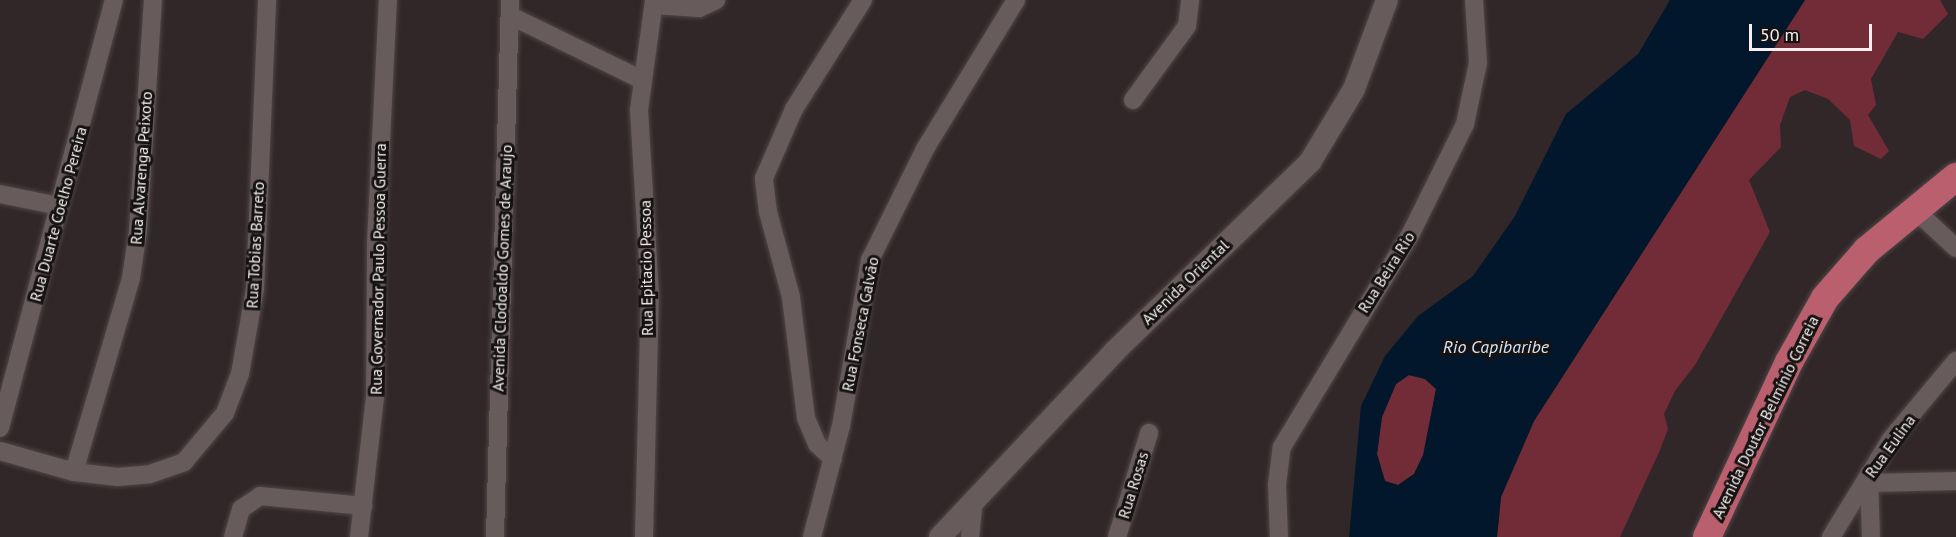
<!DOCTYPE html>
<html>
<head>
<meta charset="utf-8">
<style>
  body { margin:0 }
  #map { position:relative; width:1956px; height:537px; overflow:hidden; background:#322728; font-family:"PT Sans",sans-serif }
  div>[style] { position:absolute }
  .green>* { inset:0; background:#722c37 }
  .water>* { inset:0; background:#03172c }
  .roads { filter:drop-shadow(0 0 2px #4f4647) drop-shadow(0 0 2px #4f4647) }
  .minor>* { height:18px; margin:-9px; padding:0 9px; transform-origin:9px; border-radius:9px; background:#675b5c }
  .tertiary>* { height:22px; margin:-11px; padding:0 11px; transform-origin:11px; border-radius:11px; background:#675b5c }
  .primary>* { height:28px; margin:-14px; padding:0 14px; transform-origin:14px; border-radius:14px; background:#b95f6d }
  span { translate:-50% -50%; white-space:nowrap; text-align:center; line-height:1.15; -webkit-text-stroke:6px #161212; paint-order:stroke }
  .street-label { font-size:16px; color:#f7eff0 }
  .water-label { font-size:18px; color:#d3e4f7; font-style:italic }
  .scale { position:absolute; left:1749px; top:24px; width:123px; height:27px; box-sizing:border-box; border:3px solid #f7eff0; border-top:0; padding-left:8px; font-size:18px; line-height:21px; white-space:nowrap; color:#f7eff0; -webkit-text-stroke:4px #161212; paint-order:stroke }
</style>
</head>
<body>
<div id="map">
  <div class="green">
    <div style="clip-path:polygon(1805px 0,1940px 0,1948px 14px,1923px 39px,1898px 32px,1871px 79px,1876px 105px,1868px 115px,1889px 151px,1881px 159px,1854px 146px,1850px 120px,1828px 99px,1805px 90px,1790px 97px,1780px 125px,1781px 147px,1749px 180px,1770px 232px,1695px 365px,1675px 391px,1664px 414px,1668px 429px,1660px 450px,1620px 537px,1497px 537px,1501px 497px,1534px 421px)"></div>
    <div style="clip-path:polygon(1409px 375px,1425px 379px,1436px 389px,1424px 455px,1414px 474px,1398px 485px,1385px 481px,1377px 454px,1382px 417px,1396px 384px)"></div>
  </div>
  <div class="water">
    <div style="clip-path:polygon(evenodd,1670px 0,1805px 0,1534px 421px,1501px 497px,1497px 537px,1349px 537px,1361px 406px,1385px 356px,1418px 316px,1473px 276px,1515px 216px,1566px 114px,1638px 54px,1670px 0,1409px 375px,1425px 379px,1436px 389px,1423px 455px,1414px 474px,1398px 485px,1385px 481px,1377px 454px,1382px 417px,1396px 384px,1409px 375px)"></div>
  </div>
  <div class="roads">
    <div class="minor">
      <div style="left:654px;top:5px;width:45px;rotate:3.8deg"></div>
      <div style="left:699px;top:8px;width:19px;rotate:-25deg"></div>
      <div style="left:511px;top:16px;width:144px;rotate:26deg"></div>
      <div style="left:1133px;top:100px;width:92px;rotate:-53.9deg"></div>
      <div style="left:1187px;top:26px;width:26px;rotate:-83deg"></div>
      <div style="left:0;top:194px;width:60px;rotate:11.5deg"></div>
      <div style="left:1915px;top:210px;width:56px;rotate:42.8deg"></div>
      <div style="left:0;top:428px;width:443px;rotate:-75.1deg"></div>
      <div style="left:0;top:451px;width:77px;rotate:15.8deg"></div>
      <div style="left:74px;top:472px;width:44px;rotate:6.5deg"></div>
      <div style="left:118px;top:477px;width:32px;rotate:-5deg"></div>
      <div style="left:150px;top:474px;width:36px;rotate:-19deg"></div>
      <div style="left:184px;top:462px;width:64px;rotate:-50.1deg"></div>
      <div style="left:225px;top:413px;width:42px;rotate:-69deg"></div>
      <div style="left:240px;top:374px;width:86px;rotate:-80deg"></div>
      <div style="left:255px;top:289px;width:289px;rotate:-87.6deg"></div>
      <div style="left:833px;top:459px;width:22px;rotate:-137deg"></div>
      <div style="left:817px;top:444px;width:28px;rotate:-113deg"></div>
      <div style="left:806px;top:418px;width:122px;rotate:-97.1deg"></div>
      <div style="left:791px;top:297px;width:88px;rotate:-105.1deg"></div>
      <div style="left:768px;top:212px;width:34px;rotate:-97deg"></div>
      <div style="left:764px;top:178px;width:75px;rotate:-66.5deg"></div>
      <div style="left:794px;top:109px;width:129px;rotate:-57.7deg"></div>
      <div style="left:74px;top:472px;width:202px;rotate:-73.6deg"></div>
      <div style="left:131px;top:278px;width:48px;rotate:-81.5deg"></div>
      <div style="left:138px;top:231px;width:231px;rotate:-86.3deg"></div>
      <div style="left:1869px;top:474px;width:63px;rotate:88.2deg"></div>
      <div style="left:1871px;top:483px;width:85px;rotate:-1.3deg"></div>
      <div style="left:233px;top:537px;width:29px;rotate:-74deg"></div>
      <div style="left:241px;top:509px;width:23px;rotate:-34deg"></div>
      <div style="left:260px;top:496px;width:104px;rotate:5.5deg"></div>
      <div style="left:359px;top:537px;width:141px;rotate:-83.5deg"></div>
      <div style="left:375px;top:397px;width:154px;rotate:-89.6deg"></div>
      <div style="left:376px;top:243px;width:243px;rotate:-87.2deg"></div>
      <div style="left:495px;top:537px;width:537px;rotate:-88.4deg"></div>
      <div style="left:644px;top:537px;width:242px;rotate:-88.6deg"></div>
      <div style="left:650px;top:295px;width:185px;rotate:-93.4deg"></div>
      <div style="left:639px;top:110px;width:111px;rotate:-82.2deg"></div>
      <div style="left:812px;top:537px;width:115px;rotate:-75.4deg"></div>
      <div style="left:841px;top:426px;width:169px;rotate:-80.1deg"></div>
      <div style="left:870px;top:260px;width:124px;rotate:-63.6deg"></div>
      <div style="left:925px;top:149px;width:175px;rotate:-58.6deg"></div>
      <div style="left:970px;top:537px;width:37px;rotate:-84deg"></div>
      <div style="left:1117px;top:537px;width:109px;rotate:-72.9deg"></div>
      <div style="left:1279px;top:537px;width:52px;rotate:-92.2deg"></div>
      <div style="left:1277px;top:485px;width:38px;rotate:-83deg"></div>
      <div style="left:1282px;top:447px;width:250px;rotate:-58.9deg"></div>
      <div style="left:1411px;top:233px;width:122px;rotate:-63.6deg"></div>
      <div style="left:1465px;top:124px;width:62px;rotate:-78deg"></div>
      <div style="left:1478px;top:63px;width:63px;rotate:-93.6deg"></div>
      <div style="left:1831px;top:537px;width:115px;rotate:-58.5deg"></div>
      <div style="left:1891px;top:439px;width:102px;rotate:-50.2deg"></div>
    </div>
    <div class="tertiary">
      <div style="left:940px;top:537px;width:255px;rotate:-46.7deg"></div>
      <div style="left:1115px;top:351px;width:272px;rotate:-44.1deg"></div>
      <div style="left:1310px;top:162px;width:85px;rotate:-58.9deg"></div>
      <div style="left:1354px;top:89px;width:95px;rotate:-69.7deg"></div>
    </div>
    <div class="primary">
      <div style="left:1707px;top:537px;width:193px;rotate:-64.9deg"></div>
      <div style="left:1789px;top:362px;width:73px;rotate:-60.6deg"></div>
      <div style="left:1825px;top:298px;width:64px;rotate:-48.8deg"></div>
      <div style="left:1867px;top:250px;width:115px;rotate:-39.4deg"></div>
    </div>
  </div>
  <div class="street-label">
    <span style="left:141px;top:168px;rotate:-86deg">Rua Alvarenga Peixoto</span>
    <span style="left:58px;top:214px;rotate:-75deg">Rua Duarte Coelho Pereira</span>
    <span style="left:255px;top:245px;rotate:-87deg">Rua Tobias Barreto</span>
    <span style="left:502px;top:268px;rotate:-88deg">Avenida Clodoaldo Gomes de Araujo</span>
    <span style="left:646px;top:268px;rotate:-91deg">Rua Epitacio Pessoa</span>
    <span style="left:378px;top:269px;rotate:-89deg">Rua Governador Paulo Pessoa Guerra</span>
    <span style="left:1386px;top:272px;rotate:-58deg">Rua Beira Rio</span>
    <span style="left:1185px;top:282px;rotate:-44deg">Avenida Oriental</span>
    <span style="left:860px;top:324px;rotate:-79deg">Rua Fonseca Galvão</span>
    <span style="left:1765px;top:417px;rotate:-64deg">Avenida Doutor Belmínio Correia</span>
    <span style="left:1890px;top:446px;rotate:-54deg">Rua Eulina</span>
    <span style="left:1133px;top:485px;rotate:-73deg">Rua Rosas</span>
  </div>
  <div class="water-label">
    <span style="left:1496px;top:347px">Rio Capibaribe</span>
  </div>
  <div class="scale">50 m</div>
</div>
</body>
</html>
